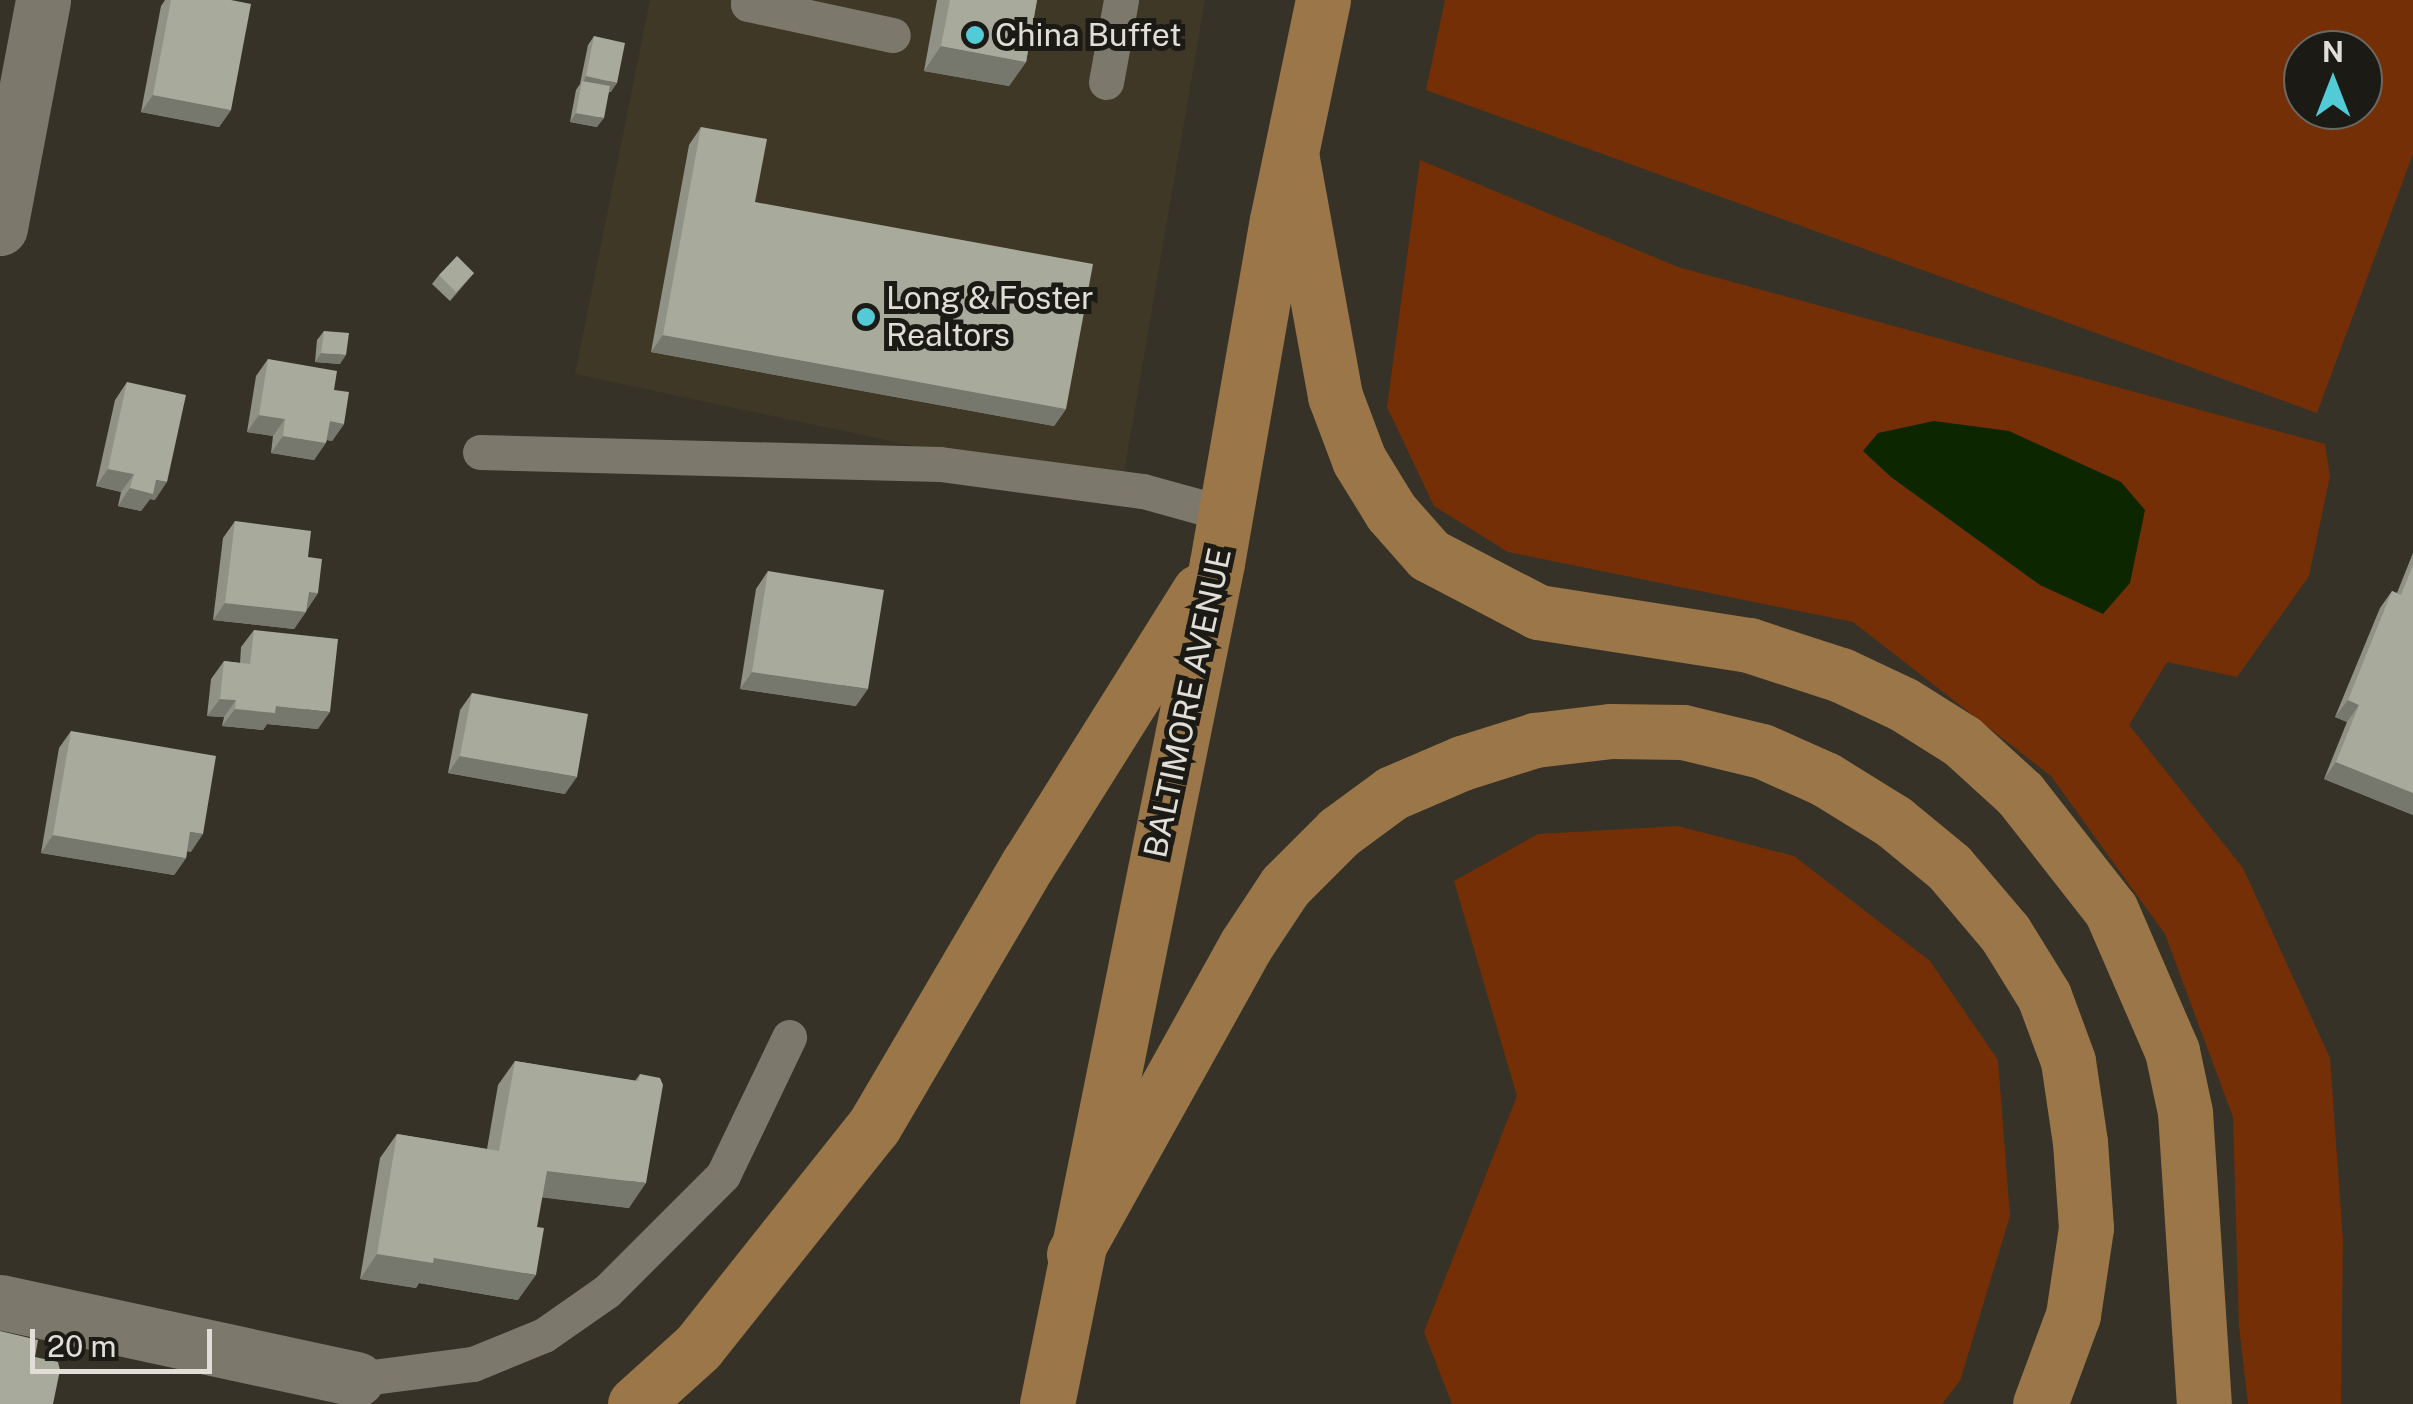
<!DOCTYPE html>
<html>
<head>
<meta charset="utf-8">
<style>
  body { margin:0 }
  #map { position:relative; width:2413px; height:1404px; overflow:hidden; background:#363227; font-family:"Public Sans",sans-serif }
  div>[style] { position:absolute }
  .built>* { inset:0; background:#3f3827 }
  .green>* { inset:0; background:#752f06 }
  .water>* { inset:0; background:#0c2600 }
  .service>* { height:35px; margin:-17.5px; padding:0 17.5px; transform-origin:17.5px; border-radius:17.5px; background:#7d786c }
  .minor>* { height:55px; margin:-27.5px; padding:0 27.5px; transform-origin:27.5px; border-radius:27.5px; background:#7d786c }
  .primary>* { height:55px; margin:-27.5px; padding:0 27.5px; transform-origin:27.5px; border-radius:27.5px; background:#9b7648 }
  .wall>* { inset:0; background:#909286 }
  .shaded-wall>* { inset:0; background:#76776d }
  .building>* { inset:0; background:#a8aa9c }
  .dots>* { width:28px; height:28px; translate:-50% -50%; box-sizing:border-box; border:5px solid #1b1a15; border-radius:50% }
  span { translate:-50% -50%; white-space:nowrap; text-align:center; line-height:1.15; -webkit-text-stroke:10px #1b1a15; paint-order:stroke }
  .poi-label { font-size:32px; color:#e1ded7 }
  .left { translate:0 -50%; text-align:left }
  .street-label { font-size:32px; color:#e1ded7 }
  .north { position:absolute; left:2283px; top:30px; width:100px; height:100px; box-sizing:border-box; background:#1b1a15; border:2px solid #6a6863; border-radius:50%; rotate:0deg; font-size:28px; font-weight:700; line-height:40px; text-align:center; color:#e1ded7 }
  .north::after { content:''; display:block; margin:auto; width:35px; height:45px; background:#52cbd7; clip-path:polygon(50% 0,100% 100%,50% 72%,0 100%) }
  .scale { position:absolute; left:30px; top:1329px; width:182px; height:45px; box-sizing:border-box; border:5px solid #e1ded7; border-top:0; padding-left:12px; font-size:30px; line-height:35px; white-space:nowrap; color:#e1ded7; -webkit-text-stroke:8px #1b1a15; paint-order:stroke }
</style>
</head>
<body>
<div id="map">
  <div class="built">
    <div style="clip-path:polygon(650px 0,1205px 0,1121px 490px,575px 374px)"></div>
  </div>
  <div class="green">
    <div style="clip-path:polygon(evenodd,1445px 0,2413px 0,2413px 154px,2317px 413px,1426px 90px,1445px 0,2363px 50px,2363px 110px,2303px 110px,2303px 50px,2363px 50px)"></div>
    <div style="clip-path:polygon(1420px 160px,1678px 267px,2325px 444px,2330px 476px,2309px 576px,2237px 677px,2167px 662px,2129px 725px,2243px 868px,2330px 1058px,2343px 1241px,2341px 1404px,2248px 1404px,2239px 1326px,2233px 1117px,2165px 934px,2051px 776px,1853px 622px,1508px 552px,1434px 506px,1387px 407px)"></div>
    <div style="clip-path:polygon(1678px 826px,1794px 856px,1930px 961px,1998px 1060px,2010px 1216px,1960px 1381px,1942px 1404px,1452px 1404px,1424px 1332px,1517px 1096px,1454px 881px,1538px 834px)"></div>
  </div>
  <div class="water">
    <div style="clip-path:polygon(1934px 421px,2009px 431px,2121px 482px,2145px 510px,2130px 583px,2103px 614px,2040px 585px,1891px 477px,1863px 451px,1878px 433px)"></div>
  </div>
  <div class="service">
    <div style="left:749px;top:0;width:4px;rotate:104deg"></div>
    <div style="left:748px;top:4px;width:148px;rotate:12.1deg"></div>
    <div style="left:1106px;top:82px;width:83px;rotate:-79.6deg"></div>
    <div style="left:480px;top:452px;width:460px;rotate:1.5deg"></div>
    <div style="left:940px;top:464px;width:205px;rotate:7.6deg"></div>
    <div style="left:1143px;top:491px;width:86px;rotate:15.5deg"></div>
    <div style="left:357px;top:1379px;width:117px;rotate:-7.4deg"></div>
    <div style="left:473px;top:1364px;width:77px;rotate:-22.2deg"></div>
    <div style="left:544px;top:1335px;width:77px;rotate:-34.9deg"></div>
    <div style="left:607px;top:1291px;width:164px;rotate:-45deg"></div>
    <div style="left:723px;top:1175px;width:153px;rotate:-64.4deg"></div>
  </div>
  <div class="minor">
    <div style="left:0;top:228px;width:232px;rotate:-79.3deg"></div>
    <div style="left:0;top:1302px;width:365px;rotate:12.2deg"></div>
  </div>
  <div class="primary">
    <div style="left:1292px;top:159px;width:241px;rotate:79.7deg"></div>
    <div style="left:1335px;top:396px;width:68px;rotate:69.4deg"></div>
    <div style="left:1359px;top:460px;width:61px;rotate:58.4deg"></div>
    <div style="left:1391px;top:512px;width:57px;rotate:48.5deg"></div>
    <div style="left:1429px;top:555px;width:123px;rotate:27.6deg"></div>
    <div style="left:1538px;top:612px;width:214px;rotate:8.9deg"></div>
    <div style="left:1749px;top:645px;width:97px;rotate:18.1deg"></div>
    <div style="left:1841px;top:675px;width:68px;rotate:25.1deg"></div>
    <div style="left:1903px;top:704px;width:70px;rotate:32.1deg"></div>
    <div style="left:1962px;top:741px;width:79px;rotate:42.4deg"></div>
    <div style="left:2020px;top:794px;width:147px;rotate:51.9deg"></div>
    <div style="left:2111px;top:910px;width:154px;rotate:66.6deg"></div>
    <div style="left:2172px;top:1051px;width:62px;rotate:78deg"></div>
    <div style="left:2185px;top:1112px;width:293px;rotate:86.3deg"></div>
    <div style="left:1074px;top:1254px;width:354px;rotate:-60.9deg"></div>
    <div style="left:1246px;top:945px;width:71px;rotate:-56.5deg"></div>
    <div style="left:1285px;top:886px;width:76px;rotate:-45deg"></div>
    <div style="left:1339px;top:832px;width:66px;rotate:-36.3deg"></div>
    <div style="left:1392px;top:793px;width:76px;rotate:-23.2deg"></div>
    <div style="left:1462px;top:763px;width:77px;rotate:-17.5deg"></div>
    <div style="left:1535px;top:740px;width:77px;rotate:-6.8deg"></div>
    <div style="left:1611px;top:731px;width:72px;rotate:0.8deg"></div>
    <div style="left:1683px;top:732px;width:81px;rotate:13.5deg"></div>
    <div style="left:1762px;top:751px;width:69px;rotate:24deg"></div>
    <div style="left:1825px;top:779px;width:80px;rotate:31.7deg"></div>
    <div style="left:1893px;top:821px;width:72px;rotate:39.4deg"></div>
    <div style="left:1949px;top:867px;width:87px;rotate:49.7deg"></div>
    <div style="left:2005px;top:933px;width:74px;rotate:58.2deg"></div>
    <div style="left:2044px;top:996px;width:69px;rotate:69.7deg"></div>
    <div style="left:2068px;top:1061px;width:82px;rotate:81.6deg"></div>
    <div style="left:2080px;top:1142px;width:86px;rotate:86deg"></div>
    <div style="left:2086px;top:1228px;width:88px;rotate:98.5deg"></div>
    <div style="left:2073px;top:1315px;width:95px;rotate:110.3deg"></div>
    <div style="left:635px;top:1404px;width:85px;rotate:-42.1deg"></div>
    <div style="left:698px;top:1347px;width:283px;rotate:-51.5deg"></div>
    <div style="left:874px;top:1126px;width:304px;rotate:-59.6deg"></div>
    <div style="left:1028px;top:864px;width:322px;rotate:-57.9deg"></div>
    <div style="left:1047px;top:1404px;width:858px;rotate:-78.57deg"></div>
    <div style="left:1217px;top:563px;width:348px;rotate:-80.1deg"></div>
    <div style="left:1277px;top:220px;width:225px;rotate:-78.2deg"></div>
  </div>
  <div class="wall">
    <div style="clip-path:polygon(165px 0,231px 0,231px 110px,219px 127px,141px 112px,161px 6px)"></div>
    <div style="clip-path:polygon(937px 0,1037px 0,1026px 62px,1009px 86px,924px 71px)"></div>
    <div style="clip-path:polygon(594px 36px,611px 92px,609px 92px,597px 127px,570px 122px,576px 90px,580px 84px,588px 45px)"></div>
    <div style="clip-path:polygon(701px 127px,755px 202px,1066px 409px,1054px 426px,651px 352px,689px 145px)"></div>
    <div style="clip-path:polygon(474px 273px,450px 301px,432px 284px,439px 275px)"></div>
    <div style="clip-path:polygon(324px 331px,340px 364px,315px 362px,317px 340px)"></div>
    <div style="clip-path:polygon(268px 359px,344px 424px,332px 441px,327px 440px,314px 460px,271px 453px,273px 436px,247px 432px,256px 376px)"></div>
    <div style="clip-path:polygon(127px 382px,155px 500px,150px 499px,141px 511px,118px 506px,121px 492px,96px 486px,115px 400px)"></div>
    <div style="clip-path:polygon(235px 521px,308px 557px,318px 593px,294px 629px,213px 620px,223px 538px)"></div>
    <div style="clip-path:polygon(2413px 553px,2413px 815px,2324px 779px,2347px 722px,2335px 717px,2380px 608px,2392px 591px,2397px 593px)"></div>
    <div style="clip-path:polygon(768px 571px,856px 706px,740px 689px,756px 589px)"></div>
    <div style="clip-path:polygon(254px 630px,318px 729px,267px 724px,263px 730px,222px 726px,224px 717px,207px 716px,211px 679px,224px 661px,240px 663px,241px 647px)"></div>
    <div style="clip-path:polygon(472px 693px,565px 794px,448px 773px,460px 710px)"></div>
    <div style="clip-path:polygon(71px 731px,191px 852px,187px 851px,186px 858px,174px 875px,41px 853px,59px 748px)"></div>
    <div style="clip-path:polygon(515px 1061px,635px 1081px,640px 1074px,629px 1208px,542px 1197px,518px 1300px,419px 1283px,416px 1288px,360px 1279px,380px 1158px,397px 1134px,487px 1149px,498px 1085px)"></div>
  </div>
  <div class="shaded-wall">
    <div style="clip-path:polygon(941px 46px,1026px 62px,1009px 86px,924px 71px)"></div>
    <div style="clip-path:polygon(586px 76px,617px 83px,611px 92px,582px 85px)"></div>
    <div style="clip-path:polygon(153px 95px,231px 110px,219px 127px,141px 112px)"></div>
    <div style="clip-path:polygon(576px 113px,604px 118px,597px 127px,570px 122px)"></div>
    <div style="clip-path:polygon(663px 335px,1066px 409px,1054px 426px,651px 352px)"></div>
    <div style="clip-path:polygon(321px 353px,346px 355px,340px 364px,315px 362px)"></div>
    <div style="clip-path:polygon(259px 415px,285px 419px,273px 436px,247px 432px)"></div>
    <div style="clip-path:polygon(330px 421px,344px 424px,332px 441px,318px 438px)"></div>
    <div style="clip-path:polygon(283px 436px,326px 443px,314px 460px,271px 453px)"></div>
    <div style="clip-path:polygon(108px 469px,134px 474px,121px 492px,96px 486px)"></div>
    <div style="clip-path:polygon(156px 480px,167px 482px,155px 500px,150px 499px,141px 511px,118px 506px,130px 488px)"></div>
    <div style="clip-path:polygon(309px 592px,318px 593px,306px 610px)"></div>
    <div style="clip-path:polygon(225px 603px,306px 612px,294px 629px,213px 620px)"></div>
    <div style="clip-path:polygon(752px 672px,868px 689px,856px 706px,740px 689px)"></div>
    <div style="clip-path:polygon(220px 699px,236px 700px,224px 717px,207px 716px)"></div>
    <div style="clip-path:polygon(2348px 700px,2359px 705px,2347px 722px,2335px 717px)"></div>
    <div style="clip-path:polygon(276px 706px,330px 712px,318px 729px,267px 724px,263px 730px,222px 726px,235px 709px)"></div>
    <div style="clip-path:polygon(460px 756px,577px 777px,565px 794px,448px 773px)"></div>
    <div style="clip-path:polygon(2336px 762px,2413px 793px,2413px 815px,2324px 779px)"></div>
    <div style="clip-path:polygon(190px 832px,203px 834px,191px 852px,178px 850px)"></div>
    <div style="clip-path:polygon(53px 835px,186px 858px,174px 875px,41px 853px)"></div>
    <div style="clip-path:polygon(547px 1171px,646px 1183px,629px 1208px,530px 1196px)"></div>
    <div style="clip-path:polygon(377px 1254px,434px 1258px,536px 1275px,518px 1300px,419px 1283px,416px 1288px,360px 1279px)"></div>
  </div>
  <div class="building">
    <div style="clip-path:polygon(171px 0,231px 0,251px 4px,231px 110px,153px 95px)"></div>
    <div style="clip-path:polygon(950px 0,1037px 0,1026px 62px,941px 46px)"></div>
    <div style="clip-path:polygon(594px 36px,625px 43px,617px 83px,586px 76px)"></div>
    <div style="clip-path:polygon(582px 81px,610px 86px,604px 118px,576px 113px)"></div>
    <div style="clip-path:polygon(701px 127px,767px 139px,755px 202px,1093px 264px,1066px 409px,663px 335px)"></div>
    <div style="clip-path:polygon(457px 256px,474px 273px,456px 292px,439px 275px)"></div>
    <div style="clip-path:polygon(324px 331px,349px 333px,346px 355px,321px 353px)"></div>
    <div style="clip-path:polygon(268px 359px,337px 371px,334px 390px,349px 392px,344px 424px,330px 421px,326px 443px,283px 436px,285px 419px,259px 415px)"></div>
    <div style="clip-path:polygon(127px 382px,186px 395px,167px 482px,156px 480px,153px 494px,130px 488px,134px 474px,108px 469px)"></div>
    <div style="clip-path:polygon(235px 521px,311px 531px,308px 557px,322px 559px,318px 593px,309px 592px,306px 612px,225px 603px)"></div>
    <div style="clip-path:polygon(2413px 565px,2413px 793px,2336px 762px,2359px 705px,2348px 700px,2392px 591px,2401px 595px)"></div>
    <div style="clip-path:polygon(768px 571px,884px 590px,868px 689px,752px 672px)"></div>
    <div style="clip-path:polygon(254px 630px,338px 639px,330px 712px,276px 706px,275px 713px,235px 709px,236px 700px,220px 699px,224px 661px,250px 664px)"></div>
    <div style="clip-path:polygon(472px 693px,588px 714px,577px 777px,460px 756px)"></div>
    <div style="clip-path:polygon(71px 731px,216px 756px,203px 834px,190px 832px,186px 858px,53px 835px)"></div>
    <div style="clip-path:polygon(515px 1061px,638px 1081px,640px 1074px,660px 1078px,663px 1085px,646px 1183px,547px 1171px,537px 1227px,544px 1228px,536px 1275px,434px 1258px,433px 1263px,377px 1254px,397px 1134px,499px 1151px)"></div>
    <div style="clip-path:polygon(0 1331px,38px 1340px,35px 1357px,58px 1362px,60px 1370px,53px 1404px,0 1404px)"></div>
  </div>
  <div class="dots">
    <div style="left:975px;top:35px;background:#52cbd7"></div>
    <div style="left:866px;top:317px;background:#52cbd7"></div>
  </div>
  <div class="poi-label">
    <span class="left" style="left:995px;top:35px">China Buffet</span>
    <span class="left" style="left:886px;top:317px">Long &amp; Foster<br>Realtors</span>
  </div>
  <div class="street-label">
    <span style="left:1188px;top:703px;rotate:-78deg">BALTIMORE AVENUE</span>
  </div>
  <div class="north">N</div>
  <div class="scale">20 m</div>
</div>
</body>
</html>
